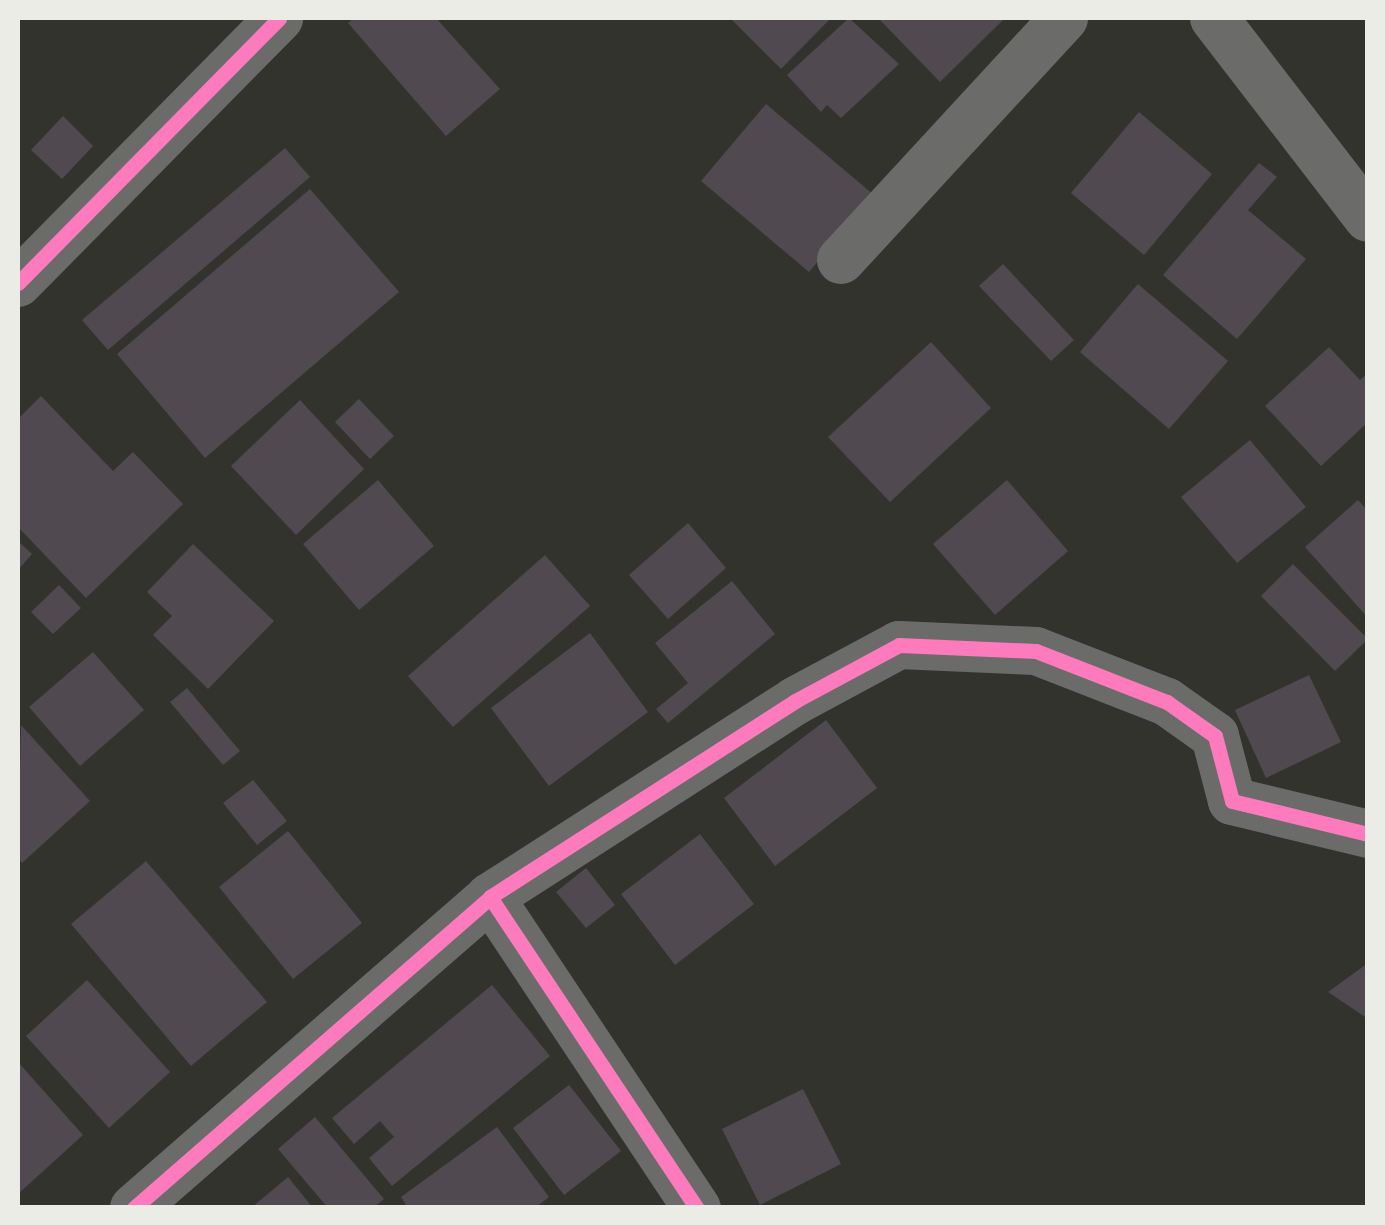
<!DOCTYPE html>
<html>
<head>
<meta charset="utf-8">
<style>
  body { margin:0 }
  #map { position:relative; width:1385px; height:1225px; overflow:hidden; background:#33332e; font-family:"Archivo Narrow",sans-serif }
  div>[style] { position:absolute }
  .building>* { inset:0; background:#50494f }
  .minor>* { height:48px; margin:-24px; padding:0 24px; transform-origin:24px; border-radius:24px; background:#6b6b6a }
  .cycleway>* { height:15px; margin:-7.5px; padding:0 7.5px; transform-origin:7.5px; border-radius:7.5px; background:#fd7abc }
  span { translate:-50% -50%; white-space:nowrap; text-align:center; line-height:1.15; -webkit-text-stroke:9px #35352c; paint-order:stroke }
  .frame { position:absolute; inset:0; border:20px solid #ecece6; pointer-events:none }
</style>
</head>
<body>
<div id="map">
  <div class="building">
    <div style="clip-path:polygon(354px 18px,436px 18px,500px 89px,446px 136px,348px 23px)"></div>
    <div style="clip-path:polygon(730px 18px,831px 18px,781px 69px)"></div>
    <div style="clip-path:polygon(849px 18px,899px 64px,841px 118px,827px 105px,821px 112px,787px 75px)"></div>
    <div style="clip-path:polygon(878px 18px,1005px 18px,940px 82px)"></div>
    <div style="clip-path:polygon(766px 104px,874px 195px,809px 272px,701px 181px)"></div>
    <div style="clip-path:polygon(1139px 112px,1212px 174px,1144px 255px,1071px 193px)"></div>
    <div style="clip-path:polygon(63px 116px,93px 146px,62px 179px,31px 150px)"></div>
    <div style="clip-path:polygon(285px 148px,310px 177px,108px 350px,82px 320px)"></div>
    <div style="clip-path:polygon(1259px 163px,1277px 177px,1248px 210px,1306px 259px,1237px 339px,1163px 275px)"></div>
    <div style="clip-path:polygon(310px 189px,399px 292px,205px 458px,117px 354px)"></div>
    <div style="clip-path:polygon(1003px 264px,1074px 340px,1051px 361px,979px 286px)"></div>
    <div style="clip-path:polygon(1138px 284px,1228px 361px,1169px 429px,1080px 352px)"></div>
    <div style="clip-path:polygon(931px 342px,991px 408px,890px 502px,828px 437px)"></div>
    <div style="clip-path:polygon(1329px 347px,1360px 380px,1368px 373px,1368px 422px,1321px 466px,1265px 406px)"></div>
    <div style="clip-path:polygon(41px 396px,113px 471px,133px 452px,183px 504px,86px 598px,18px 527px,18px 419px)"></div>
    <div style="clip-path:polygon(359px 399px,394px 436px,370px 459px,335px 422px)"></div>
    <div style="clip-path:polygon(300px 400px,364px 469px,296px 535px,231px 466px)"></div>
    <div style="clip-path:polygon(1250px 440px,1306px 507px,1237px 563px,1181px 497px)"></div>
    <div style="clip-path:polygon(378px 480px,434px 546px,359px 610px,303px 544px)"></div>
    <div style="clip-path:polygon(1007px 480px,1068px 551px,995px 615px,933px 544px)"></div>
    <div style="clip-path:polygon(1358px 500px,1368px 511px,1368px 618px,1305px 547px)"></div>
    <div style="clip-path:polygon(688px 523px,726px 568px,668px 619px,629px 575px)"></div>
    <div style="clip-path:polygon(18px 541px,32px 554px,18px 570px)"></div>
    <div style="clip-path:polygon(193px 544px,274px 621px,208px 689px,153px 635px,172px 616px,147px 592px)"></div>
    <div style="clip-path:polygon(545px 555px,590px 606px,453px 727px,408px 676px)"></div>
    <div style="clip-path:polygon(1293px 564px,1368px 639px,1335px 671px,1261px 596px)"></div>
    <div style="clip-path:polygon(732px 581px,775px 634px,668px 723px,656px 709px,688px 683px,655px 643px)"></div>
    <div style="clip-path:polygon(59px 585px,81px 608px,53px 634px,31px 612px)"></div>
    <div style="clip-path:polygon(590px 633px,648px 712px,549px 786px,491px 708px)"></div>
    <div style="clip-path:polygon(93px 652px,144px 710px,80px 766px,29px 707px)"></div>
    <div style="clip-path:polygon(1309px 675px,1341px 742px,1266px 778px,1235px 710px)"></div>
    <div style="clip-path:polygon(187px 688px,240px 751px,223px 765px,170px 702px)"></div>
    <div style="clip-path:polygon(826px 720px,877px 788px,775px 866px,724px 798px)"></div>
    <div style="clip-path:polygon(21px 725px,90px 801px,22px 863px,18px 858px)"></div>
    <div style="clip-path:polygon(253px 780px,287px 821px,257px 845px,223px 803px)"></div>
    <div style="clip-path:polygon(288px 831px,362px 923px,293px 979px,219px 887px)"></div>
    <div style="clip-path:polygon(700px 834px,754px 904px,675px 965px,621px 894px)"></div>
    <div style="clip-path:polygon(146px 861px,267px 1002px,191px 1066px,71px 924px)"></div>
    <div style="clip-path:polygon(586px 868px,615px 905px,586px 928px,556px 892px)"></div>
    <div style="clip-path:polygon(1368px 963px,1368px 1019px,1328px 992px)"></div>
    <div style="clip-path:polygon(87px 980px,170px 1072px,109px 1128px,26px 1036px)"></div>
    <div style="clip-path:polygon(492px 985px,550px 1056px,392px 1186px,369px 1158px,394px 1137px,380px 1121px,354px 1144px,332px 1118px)"></div>
    <div style="clip-path:polygon(18px 1062px,83px 1135px,18px 1194px)"></div>
    <div style="clip-path:polygon(569px 1085px,621px 1151px,564px 1195px,513px 1128px)"></div>
    <div style="clip-path:polygon(803px 1089px,841px 1164px,760px 1205px,722px 1129px)"></div>
    <div style="clip-path:polygon(315px 1117px,384px 1199px,373px 1208px,328px 1208px,278px 1149px)"></div>
    <div style="clip-path:polygon(497px 1127px,549px 1197px,535px 1208px,408px 1208px,401px 1197px)"></div>
    <div style="clip-path:polygon(288px 1177px,313px 1208px,251px 1208px)"></div>
  </div>
  <div class="minor">
    <div style="left:1214px;top:18px;width:252px;rotate:52.4deg"></div>
    <div style="left:841px;top:260px;width:329px;rotate:-47.3deg"></div>
    <div style="left:18px;top:283px;width:372px;rotate:-45.4deg"></div>
    <div style="left:490px;top:897px;width:374px;rotate:56.4deg"></div>
    <div style="left:134px;top:1208px;width:473px;rotate:-41.1deg"></div>
    <div style="left:490px;top:897px;width:363px;rotate:-32.7deg"></div>
    <div style="left:795px;top:701px;width:118px;rotate:-28.3deg"></div>
    <div style="left:899px;top:645px;width:137px;rotate:2.5deg"></div>
    <div style="left:1036px;top:651px;width:141px;rotate:21.3deg"></div>
    <div style="left:1167px;top:702px;width:59px;rotate:35.3deg"></div>
    <div style="left:1215px;top:736px;width:67px;rotate:75.3deg"></div>
    <div style="left:1232px;top:801px;width:140px;rotate:13.6deg"></div>
  </div>
  <div class="cycleway">
    <div style="left:18px;top:283px;width:372px;rotate:-45.4deg"></div>
    <div style="left:490px;top:897px;width:374px;rotate:56.4deg"></div>
    <div style="left:134px;top:1208px;width:473px;rotate:-41.1deg"></div>
    <div style="left:490px;top:897px;width:363px;rotate:-32.7deg"></div>
    <div style="left:795px;top:701px;width:118px;rotate:-28.3deg"></div>
    <div style="left:899px;top:645px;width:137px;rotate:2.5deg"></div>
    <div style="left:1036px;top:651px;width:141px;rotate:21.3deg"></div>
    <div style="left:1167px;top:702px;width:59px;rotate:35.3deg"></div>
    <div style="left:1215px;top:736px;width:67px;rotate:75.3deg"></div>
    <div style="left:1232px;top:801px;width:140px;rotate:13.6deg"></div>
  </div>
  <div class="frame"></div>
</div>
</body>
</html>
